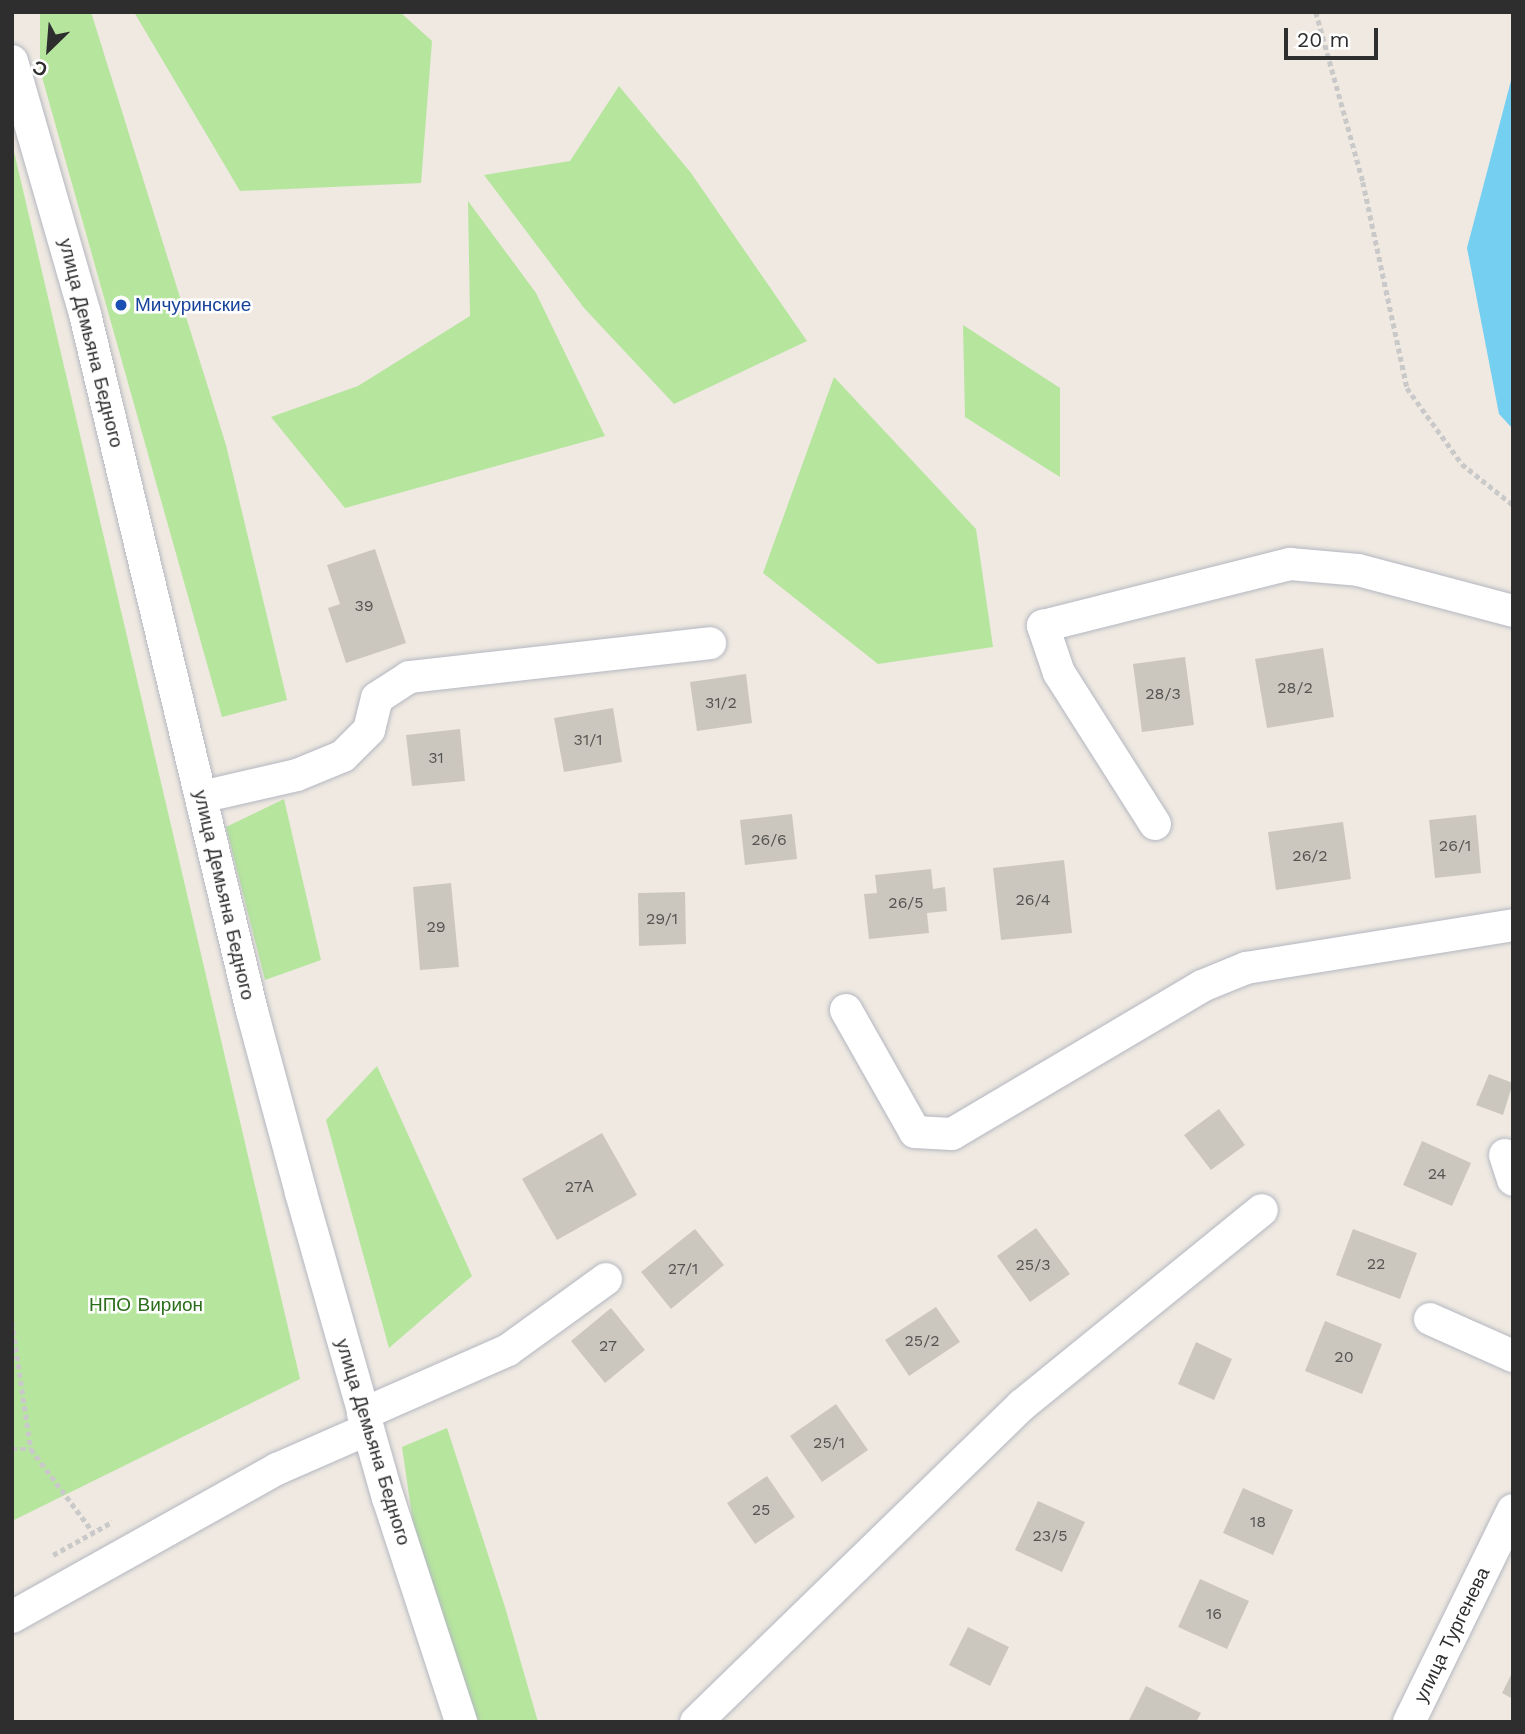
<!DOCTYPE html>
<html>
<head>
<meta charset="utf-8">
<style>
  body { margin:0 }
  #map { position:relative; width:1525px; height:1734px; overflow:hidden; background:#efe9e1; font-family:"Work Sans",sans-serif }
  div>[style] { position:absolute }
  .green>* { inset:0; background:#b6e59e }
  .water>* { inset:0; background:#75cff0 }
  .building>* { inset:0; background:#cbc7bf }
  .path>* { height:4.5px; margin-top:-2.25px; transform-origin:0; background:repeating-linear-gradient(90deg,#c9c9c9 0 5px,transparent 0 8.5px) }
  .roads { filter:drop-shadow(0 0 2px #b4b7c1) drop-shadow(0 0 2px #b4b7c1) }
  .minor>* { height:32px; margin:-16px; padding:0 16px; transform-origin:16px; border-radius:16px; background:#fff }
  .dots>* { width:19px; height:19px; translate:-50% -50%; box-sizing:border-box; border:4px solid #fff; border-radius:50% }
  span { translate:-50% -50%; white-space:nowrap; text-align:center; line-height:1.15; -webkit-text-stroke:5px #fff; paint-order:stroke }
  .number-label { font-size:16px; color:#555452 }
  .number-label span { -webkit-text-stroke-width:0 }
  .transit-label { font-size:19px; color:#164399 }
  .left { translate:0 -50%; text-align:left }
  .street-label { font-size:19px; color:#2e2e2e }
  .park-label { font-size:19px; color:#2c6e1b }
  .frame { position:absolute; inset:0; border:14px solid #2e2e2e; pointer-events:none }
  .north { position:absolute; left:14px; top:14px; width:70px; height:70px; -webkit-text-stroke:5px #fff; paint-order:stroke; rotate:205deg; font-size:19px; font-weight:700; line-height:28px; text-align:center; color:#2e2e2e }
  .north::after { content:''; display:block; margin:auto; width:24px; height:32px; background:#2e2e2e; clip-path:polygon(50% 0,100% 100%,50% 72%,0 100%) }
  .scale { position:absolute; left:1284px; top:28px; width:94px; height:32px; box-sizing:border-box; border:4px solid #2e2e2e; border-top:0; padding-left:9px; font-size:21px; line-height:24px; white-space:nowrap; color:#2e2e2e; -webkit-text-stroke:5px #fff; paint-order:stroke }
</style>
</head>
<body>
<div id="map">
  <div class="green">
    <div style="clip-path:polygon(40px 12px,91px 12px,226px 445px,287px 700px,222px 717px,40px 70px)"></div>
    <div style="clip-path:polygon(134px 12px,400px 12px,432px 41px,421px 183px,240px 191px)"></div>
    <div style="clip-path:polygon(619px 86px,691px 173px,807px 341px,674px 404px,584px 308px,484px 175px,570px 161px)"></div>
    <div style="clip-path:polygon(12px 143px,300px 1379px,12px 1521px)"></div>
    <div style="clip-path:polygon(468px 201px,536px 293px,605px 436px,345px 508px,271px 417px,358px 386px,470px 316px)"></div>
    <div style="clip-path:polygon(963px 325px,1060px 388px,1060px 477px,965px 417px)"></div>
    <div style="clip-path:polygon(834px 377px,976px 529px,993px 647px,878px 664px,763px 573px)"></div>
    <div style="clip-path:polygon(284px 799px,321px 960px,265px 980px,226px 827px)"></div>
    <div style="clip-path:polygon(377px 1066px,472px 1276px,389px 1348px,326px 1120px)"></div>
    <div style="clip-path:polygon(447px 1428px,505px 1607px,538px 1722px,478px 1722px,417px 1550px,402px 1447px)"></div>
  </div>
  <div class="water">
    <div style="clip-path:polygon(1513px 73px,1513px 429px,1499px 414px,1467px 248px)"></div>
  </div>
  <div class="building">
    <div style="clip-path:polygon(375px 549px,406px 643px,346px 663px,328px 608px,340px 604px,327px 565px)"></div>
    <div style="clip-path:polygon(1323px 648px,1334px 717px,1267px 728px,1255px 659px)"></div>
    <div style="clip-path:polygon(1185px 657px,1194px 725px,1142px 732px,1133px 664px)"></div>
    <div style="clip-path:polygon(746px 674px,752px 723px,697px 731px,690px 682px)"></div>
    <div style="clip-path:polygon(613px 708px,622px 762px,564px 772px,554px 718px)"></div>
    <div style="clip-path:polygon(460px 729px,465px 781px,412px 786px,406px 735px)"></div>
    <div style="clip-path:polygon(792px 814px,797px 859px,745px 865px,740px 820px)"></div>
    <div style="clip-path:polygon(1476px 815px,1481px 873px,1435px 878px,1429px 820px)"></div>
    <div style="clip-path:polygon(1343px 822px,1351px 879px,1276px 890px,1268px 832px)"></div>
    <div style="clip-path:polygon(1064px 860px,1072px 933px,1001px 940px,993px 868px)"></div>
    <div style="clip-path:polygon(931px 869px,933px 889px,945px 887px,947px 911px,927px 913px,929px 933px,869px 939px,864px 894px,877px 893px,875px 875px)"></div>
    <div style="clip-path:polygon(451px 883px,459px 967px,420px 970px,413px 887px)"></div>
    <div style="clip-path:polygon(685px 892px,686px 944px,639px 946px,638px 893px)"></div>
    <div style="clip-path:polygon(1489px 1074px,1513px 1083px,1503px 1115px,1476px 1105px)"></div>
    <div style="clip-path:polygon(1219px 1109px,1245px 1145px,1211px 1170px,1184px 1135px)"></div>
    <div style="clip-path:polygon(602px 1133px,637px 1195px,557px 1240px,522px 1179px)"></div>
    <div style="clip-path:polygon(1422px 1141px,1471px 1163px,1452px 1206px,1403px 1185px)"></div>
    <div style="clip-path:polygon(1036px 1228px,1070px 1274px,1030px 1302px,997px 1256px)"></div>
    <div style="clip-path:polygon(695px 1229px,724px 1265px,671px 1309px,641px 1272px)"></div>
    <div style="clip-path:polygon(1353px 1229px,1417px 1253px,1400px 1299px,1336px 1275px)"></div>
    <div style="clip-path:polygon(936px 1307px,960px 1342px,909px 1376px,885px 1340px)"></div>
    <div style="clip-path:polygon(611px 1308px,645px 1350px,605px 1383px,571px 1341px)"></div>
    <div style="clip-path:polygon(1325px 1321px,1382px 1344px,1362px 1394px,1305px 1371px)"></div>
    <div style="clip-path:polygon(1196px 1342px,1232px 1359px,1214px 1400px,1178px 1384px)"></div>
    <div style="clip-path:polygon(836px 1404px,868px 1450px,822px 1482px,790px 1436px)"></div>
    <div style="clip-path:polygon(767px 1476px,795px 1517px,755px 1544px,727px 1503px)"></div>
    <div style="clip-path:polygon(1243px 1488px,1293px 1510px,1273px 1555px,1223px 1533px)"></div>
    <div style="clip-path:polygon(1038px 1501px,1085px 1522px,1062px 1572px,1015px 1550px)"></div>
    <div style="clip-path:polygon(1200px 1579px,1249px 1601px,1227px 1649px,1178px 1627px)"></div>
    <div style="clip-path:polygon(968px 1627px,1009px 1647px,990px 1686px,949px 1665px)"></div>
    <div style="clip-path:polygon(1513px 1671px,1513px 1699px,1502px 1693px)"></div>
    <div style="clip-path:polygon(1146px 1686px,1201px 1713px,1196px 1722px,1128px 1722px)"></div>
  </div>
  <div class="path">
    <div style="left:1316px;top:12px;width:176px;rotate:74.5deg"></div>
    <div style="left:1363px;top:182px;width:211px;rotate:77.9deg"></div>
    <div style="left:1407px;top:388px;width:94px;rotate:54.1deg"></div>
    <div style="left:1462px;top:464px;width:65px;rotate:38.8deg"></div>
    <div style="left:12px;top:1322px;width:128px;rotate:81.5deg"></div>
    <div style="left:31px;top:1449px;width:104px;rotate:53.2deg"></div>
    <div style="left:12px;top:1449px;width:19px"></div>
    <div style="left:53px;top:1555px;width:68px;rotate:-29.2deg"></div>
  </div>
  <div class="roads">
    <div class="minor">
      <div style="left:12px;top:61px;width:263px;rotate:73.9deg"></div>
      <div style="left:85px;top:314px;width:717px;rotate:76.53deg"></div>
      <div style="left:252px;top:1011px;width:188px;rotate:74.9deg"></div>
      <div style="left:301px;top:1193px;width:317px;rotate:74.1deg"></div>
      <div style="left:388px;top:1498px;width:236px;rotate:71.9deg"></div>
      <div style="left:201px;top:797px;width:98px;rotate:-12.9deg"></div>
      <div style="left:297px;top:775px;width:50px;rotate:-22.4deg"></div>
      <div style="left:343px;top:756px;width:37px;rotate:-45deg"></div>
      <div style="left:369px;top:730px;width:33px;rotate:-76deg"></div>
      <div style="left:377px;top:698px;width:38px;rotate:-33deg"></div>
      <div style="left:409px;top:677px;width:303px;rotate:-6.4deg"></div>
      <div style="left:1155px;top:824px;width:179px;rotate:-122.4deg"></div>
      <div style="left:1059px;top:673px;width:50px;rotate:-108.8deg"></div>
      <div style="left:1043px;top:626px;width:255px;rotate:-14.1deg"></div>
      <div style="left:1290px;top:564px;width:68px;rotate:5deg"></div>
      <div style="left:1358px;top:570px;width:160px;rotate:14.8deg"></div>
      <div style="left:846px;top:1010px;width:140px;rotate:60.5deg"></div>
      <div style="left:915px;top:1132px;width:37px;rotate:3deg"></div>
      <div style="left:952px;top:1134px;width:291px;rotate:-30.6deg"></div>
      <div style="left:1202px;top:986px;width:48px;rotate:-22.2deg"></div>
      <div style="left:1246px;top:968px;width:270px;rotate:-9.1deg"></div>
      <div style="left:1505px;top:1155px;width:26px;rotate:72deg"></div>
      <div style="left:1430px;top:1319px;width:91px;rotate:24deg"></div>
      <div style="left:363px;top:1414px;width:158px;rotate:-23.8deg"></div>
      <div style="left:508px;top:1350px;width:121px;rotate:-35.9deg"></div>
      <div style="left:12px;top:1617px;width:304px;rotate:-29.2deg"></div>
      <div style="left:277px;top:1469px;width:99px;rotate:-23.7deg"></div>
      <div style="left:696px;top:1722px;width:455px;rotate:-44.2deg"></div>
      <div style="left:1022px;top:1405px;width:309px;rotate:-39.1deg"></div>
      <div style="left:1409px;top:1722px;width:236px;rotate:-63.9deg"></div>
    </div>
  </div>
  <div class="dots">
    <div style="left:121px;top:305px;background:#1a4fb4"></div>
  </div>
  <div class="number-label">
    <span style="left:364px;top:606px">39</span>
    <span style="left:1295px;top:688px">28/2</span>
    <span style="left:1163px;top:694px">28/3</span>
    <span style="left:721px;top:703px">31/2</span>
    <span style="left:588px;top:740px">31/1</span>
    <span style="left:436px;top:758px">31</span>
    <span style="left:769px;top:840px">26/6</span>
    <span style="left:1455px;top:846px">26/1</span>
    <span style="left:1310px;top:856px">26/2</span>
    <span style="left:1033px;top:900px">26/4</span>
    <span style="left:906px;top:903px">26/5</span>
    <span style="left:662px;top:919px">29/1</span>
    <span style="left:436px;top:927px">29</span>
    <span style="left:1437px;top:1174px">24</span>
    <span style="left:579px;top:1187px">27А</span>
    <span style="left:1376px;top:1264px">22</span>
    <span style="left:1033px;top:1265px">25/3</span>
    <span style="left:683px;top:1269px">27/1</span>
    <span style="left:922px;top:1341px">25/2</span>
    <span style="left:608px;top:1346px">27</span>
    <span style="left:1344px;top:1357px">20</span>
    <span style="left:829px;top:1443px">25/1</span>
    <span style="left:761px;top:1510px">25</span>
    <span style="left:1258px;top:1522px">18</span>
    <span style="left:1050px;top:1536px">23/5</span>
    <span style="left:1214px;top:1614px">16</span>
  </div>
  <div class="transit-label">
    <span class="left" style="left:135px;top:305px">Мичуринские</span>
  </div>
  <div class="street-label">
    <span style="left:91px;top:343px;rotate:76deg">улица Демьяна Бедного</span>
    <span style="left:224px;top:895px;rotate:77deg">улица Демьяна Бедного</span>
    <span style="left:373px;top:1442px;rotate:73deg">улица Демьяна Бедного</span>
    <span style="left:1452px;top:1635px;rotate:-64deg">улица Тургенева</span>
  </div>
  <div class="park-label">
    <span style="left:146px;top:1305px">НПО Вирион</span>
  </div>
  <div class="frame"></div>
  <div class="north">С</div>
  <div class="scale">20 m</div>
</div>
</body>
</html>
